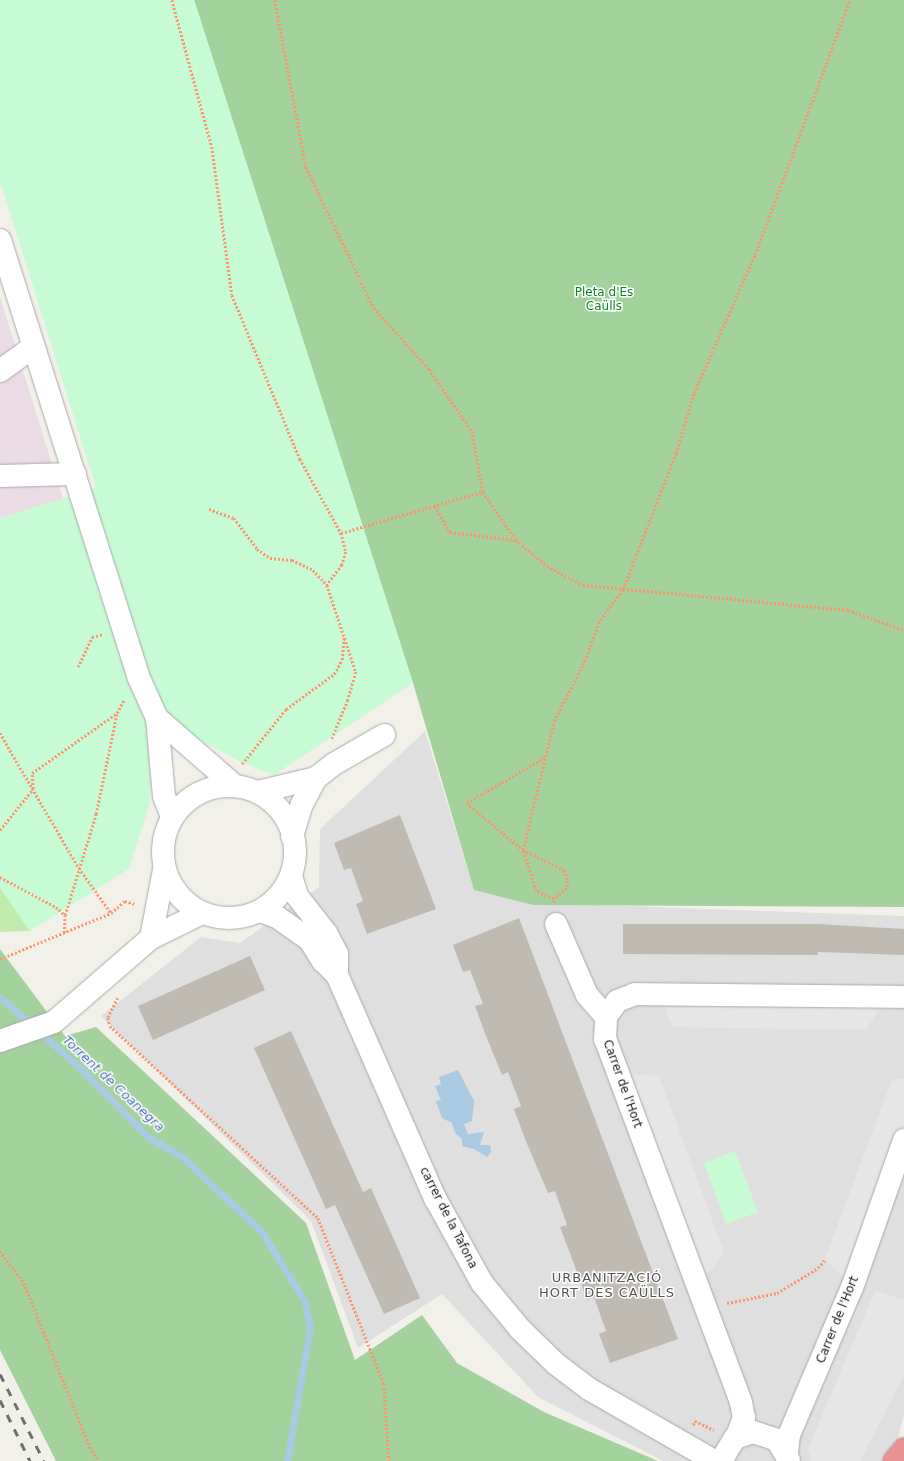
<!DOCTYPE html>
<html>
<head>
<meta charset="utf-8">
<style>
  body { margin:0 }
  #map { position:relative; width:904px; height:1461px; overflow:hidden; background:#f2f1e9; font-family:"DejaVu Sans",sans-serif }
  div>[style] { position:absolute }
  .residential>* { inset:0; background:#e0dfdf }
  .industrial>* { inset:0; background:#ebdbe5 }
  .grass>* { inset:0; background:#c2ecaf }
  .forest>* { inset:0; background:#a3d29d }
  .park>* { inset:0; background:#c7fbd4 }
  .parking>* { inset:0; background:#e6e6e6 }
  .water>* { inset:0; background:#a9cae0 }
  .stream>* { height:7px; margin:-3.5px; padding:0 3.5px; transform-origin:3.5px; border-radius:3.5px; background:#a9cae0 }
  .building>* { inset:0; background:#bfbab2 }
  .path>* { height:2.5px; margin-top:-1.25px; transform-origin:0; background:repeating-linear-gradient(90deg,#fc9670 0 2px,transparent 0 4px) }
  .roads { filter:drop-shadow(0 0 1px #a9a9a9) drop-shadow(0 0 1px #a9a9a9) }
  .minor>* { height:22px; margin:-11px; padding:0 11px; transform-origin:11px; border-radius:11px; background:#fff }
  .minor>.ring { margin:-11px; padding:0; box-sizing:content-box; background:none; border:22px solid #fff; border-radius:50% }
  .highway>* { height:22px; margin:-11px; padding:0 11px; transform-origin:11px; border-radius:11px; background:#e99092 }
  .rail>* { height:3px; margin-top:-1.5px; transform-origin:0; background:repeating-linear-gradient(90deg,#707070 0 8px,transparent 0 16px) }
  span { translate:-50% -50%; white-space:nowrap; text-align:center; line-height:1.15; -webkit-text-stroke:3px #fff; paint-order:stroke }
  .park-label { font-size:12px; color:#0a852a }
  .street-label { font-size:12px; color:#222 }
  .water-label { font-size:13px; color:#4b6eb4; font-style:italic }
  .neighbourhood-label { font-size:13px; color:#555; letter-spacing:1px }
</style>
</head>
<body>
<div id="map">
  <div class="residential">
    <div style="clip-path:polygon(425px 731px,474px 890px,533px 905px,570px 904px,904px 916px,904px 1415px,892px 1461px,663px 1461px,538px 1397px,442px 1294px,358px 1348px,311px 1221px,101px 1016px,201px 937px,240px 943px,319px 887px,320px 829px)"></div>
  </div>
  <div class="industrial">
    <div style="clip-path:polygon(0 297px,63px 499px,0 518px)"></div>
  </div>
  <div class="grass">
    <div style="clip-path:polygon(0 887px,30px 931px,0 932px)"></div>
  </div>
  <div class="forest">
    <div style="clip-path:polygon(194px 0,904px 0,904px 907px,533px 905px,474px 890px,413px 683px)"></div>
    <div style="clip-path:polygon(0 949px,65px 1036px,96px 1027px,306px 1223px,355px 1360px,422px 1315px,457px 1363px,544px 1412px,658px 1461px,56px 1461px,0 1350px)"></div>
  </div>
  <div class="park">
    <div style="clip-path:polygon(0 0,194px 0,413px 683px,274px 775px,243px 763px,157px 718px,149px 806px,129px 869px,30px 931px,0 887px,0 518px,96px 488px,0 181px)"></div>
    <div style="clip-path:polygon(735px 1151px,758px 1212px,726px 1224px,704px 1163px)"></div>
  </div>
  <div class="parking">
    <div style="clip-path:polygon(659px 994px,887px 996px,866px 1030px,673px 1027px)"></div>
    <div style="clip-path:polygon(618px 1073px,659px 1076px,724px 1252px,698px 1287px)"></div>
    <div style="clip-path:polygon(904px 1078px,904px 1140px,853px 1285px,825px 1259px,892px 1080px)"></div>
    <div style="clip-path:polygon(875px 1291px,904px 1300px,904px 1375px,860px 1461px,812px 1461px,808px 1449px)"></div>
  </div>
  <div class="water">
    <div style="clip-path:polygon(458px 1070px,474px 1101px,472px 1121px,464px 1124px,468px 1134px,484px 1132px,480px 1145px,490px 1145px,491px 1152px,487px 1157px,474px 1149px,462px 1146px,462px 1139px,455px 1133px,452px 1123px,442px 1118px,436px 1101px,441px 1100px,435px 1086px,441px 1084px,439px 1077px)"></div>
  </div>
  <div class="stream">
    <div style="left:0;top:997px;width:111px;rotate:41.7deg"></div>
    <div style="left:83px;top:1071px;width:93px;rotate:45.4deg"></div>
    <div style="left:148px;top:1137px;width:39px;rotate:30deg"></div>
    <div style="left:182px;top:1157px;width:110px;rotate:43.2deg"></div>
    <div style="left:262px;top:1232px;width:82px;rotate:58.4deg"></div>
    <div style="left:305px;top:1302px;width:26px;rotate:79deg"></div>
    <div style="left:310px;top:1328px;width:135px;rotate:99.8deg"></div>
  </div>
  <div class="building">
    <div style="clip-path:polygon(400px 815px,436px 909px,367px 934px,356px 904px,363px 901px,351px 868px,344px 870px,334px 843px)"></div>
    <div style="clip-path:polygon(519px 918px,678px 1339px,610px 1363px,599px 1334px,606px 1331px,594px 1297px,587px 1300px,577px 1272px,560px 1227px,567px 1225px,555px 1191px,548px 1193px,525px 1139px,514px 1109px,521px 1106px,508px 1072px,502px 1075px,486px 1036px,475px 1006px,483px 1004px,470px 970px,463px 972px,453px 945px)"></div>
    <div style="clip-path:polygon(623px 924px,818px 924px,904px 929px,904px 955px,818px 952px,818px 955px,623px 954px)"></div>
    <div style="clip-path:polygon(250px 956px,265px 990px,153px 1040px,138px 1006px)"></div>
    <div style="clip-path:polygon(291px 1031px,363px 1192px,371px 1188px,420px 1298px,384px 1314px,335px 1205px,326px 1209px,254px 1048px)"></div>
  </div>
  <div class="path">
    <div style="left:172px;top:0;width:152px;rotate:74.8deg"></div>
    <div style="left:212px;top:147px;width:149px;rotate:82.3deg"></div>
    <div style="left:232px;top:295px;width:178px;rotate:67.5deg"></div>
    <div style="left:300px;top:459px;width:85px;rotate:61deg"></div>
    <div style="left:341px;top:533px;width:20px;rotate:75deg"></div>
    <div style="left:346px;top:552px;width:14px;rotate:107deg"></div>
    <div style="left:342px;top:565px;width:25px;rotate:127deg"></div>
    <div style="left:327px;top:585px;width:92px;rotate:71.6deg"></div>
    <div style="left:356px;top:672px;width:29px;rotate:106deg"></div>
    <div style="left:348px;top:700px;width:42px;rotate:112.3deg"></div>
    <div style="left:275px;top:0;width:170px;rotate:79.5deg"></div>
    <div style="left:306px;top:167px;width:157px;rotate:64.3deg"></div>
    <div style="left:374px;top:308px;width:82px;rotate:48deg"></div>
    <div style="left:429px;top:369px;width:75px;rotate:55.3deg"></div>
    <div style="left:472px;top:431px;width:62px;rotate:79.8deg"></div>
    <div style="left:483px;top:492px;width:58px;rotate:55.5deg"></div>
    <div style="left:516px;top:540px;width:40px;rotate:40deg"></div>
    <div style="left:547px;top:566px;width:41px;rotate:27.8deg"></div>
    <div style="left:583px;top:585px;width:266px;rotate:5.4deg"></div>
    <div style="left:848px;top:610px;width:59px;rotate:19.7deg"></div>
    <div style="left:435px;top:506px;width:30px;rotate:60deg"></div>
    <div style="left:450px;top:532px;width:65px;rotate:7deg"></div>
    <div style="left:209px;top:509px;width:27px;rotate:20deg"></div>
    <div style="left:234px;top:518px;width:39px;rotate:53deg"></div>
    <div style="left:257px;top:549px;width:16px;rotate:35deg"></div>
    <div style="left:270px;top:558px;width:22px;rotate:5deg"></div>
    <div style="left:292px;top:560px;width:23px;rotate:25deg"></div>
    <div style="left:313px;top:570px;width:21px;rotate:47deg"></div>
    <div style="left:341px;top:533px;width:147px;rotate:-16.2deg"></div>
    <div style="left:78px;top:667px;width:33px;rotate:-65deg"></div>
    <div style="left:92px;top:637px;width:11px;rotate:-15deg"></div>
    <div style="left:0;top:733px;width:156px;rotate:59.7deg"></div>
    <div style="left:79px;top:868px;width:55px;rotate:54.6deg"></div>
    <div style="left:545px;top:758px;width:90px;rotate:150deg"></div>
    <div style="left:467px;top:803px;width:73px;rotate:40deg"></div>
    <div style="left:523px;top:850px;width:46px;rotate:26deg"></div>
    <div style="left:564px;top:870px;width:12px;rotate:70deg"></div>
    <div style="left:568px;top:881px;width:7px;rotate:98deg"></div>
    <div style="left:567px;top:888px;width:17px;rotate:140deg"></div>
    <div style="left:242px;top:764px;width:70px;rotate:-51.3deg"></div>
    <div style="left:286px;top:709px;width:59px;rotate:-36.1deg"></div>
    <div style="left:334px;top:674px;width:16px;rotate:-60deg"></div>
    <div style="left:342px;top:660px;width:23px;rotate:-85deg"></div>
    <div style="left:0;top:830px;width:53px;rotate:-51.2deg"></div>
    <div style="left:33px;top:789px;width:16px;rotate:-94deg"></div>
    <div style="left:32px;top:773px;width:104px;rotate:-35.2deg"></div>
    <div style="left:0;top:877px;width:64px;rotate:28.2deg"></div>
    <div style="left:56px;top:907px;width:12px;rotate:42deg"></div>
    <div style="left:554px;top:903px;width:4px;rotate:-90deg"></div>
    <div style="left:554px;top:899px;width:20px;rotate:-156deg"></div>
    <div style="left:536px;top:891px;width:43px;rotate:-107.6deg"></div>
    <div style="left:523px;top:850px;width:133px;rotate:-76.5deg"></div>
    <div style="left:554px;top:721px;width:63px;rotate:-62.6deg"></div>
    <div style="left:583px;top:665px;width:48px;rotate:-69.3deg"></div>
    <div style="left:600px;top:620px;width:39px;rotate:-53deg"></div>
    <div style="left:623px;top:589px;width:146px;rotate:-68.7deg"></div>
    <div style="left:676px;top:453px;width:63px;rotate:-73.3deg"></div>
    <div style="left:694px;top:393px;width:151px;rotate:-66.2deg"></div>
    <div style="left:755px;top:255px;width:272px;rotate:-69.6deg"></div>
    <div style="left:220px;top:926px;width:23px;rotate:-2deg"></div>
    <div style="left:64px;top:933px;width:18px;rotate:-87deg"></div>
    <div style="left:65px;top:915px;width:106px;rotate:-72.9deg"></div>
    <div style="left:96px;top:814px;width:103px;rotate:-78.3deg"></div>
    <div style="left:117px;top:713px;width:15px;rotate:-62deg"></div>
    <div style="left:0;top:959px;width:120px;rotate:-22.5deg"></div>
    <div style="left:111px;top:913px;width:18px;rotate:-41deg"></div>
    <div style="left:125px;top:901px;width:10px;rotate:17deg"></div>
    <div style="left:118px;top:998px;width:22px;rotate:117deg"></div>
    <div style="left:108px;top:1018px;width:8px;rotate:76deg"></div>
    <div style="left:110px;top:1026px;width:283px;rotate:42.7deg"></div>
    <div style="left:318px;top:1218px;width:179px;rotate:68.3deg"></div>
    <div style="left:384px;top:1384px;width:77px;rotate:86.3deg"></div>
    <div style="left:0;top:1251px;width:40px;rotate:53deg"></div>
    <div style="left:24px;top:1283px;width:177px;rotate:68.1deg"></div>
    <div style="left:90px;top:1447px;width:16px;rotate:60deg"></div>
    <div style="left:727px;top:1303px;width:51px;rotate:-11.3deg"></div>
    <div style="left:777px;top:1293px;width:48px;rotate:-31.4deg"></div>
    <div style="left:818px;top:1268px;width:11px;rotate:-52deg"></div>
    <div style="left:693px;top:1425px;width:4px;rotate:-63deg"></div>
    <div style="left:695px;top:1421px;width:21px;rotate:25deg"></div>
  </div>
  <div class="roads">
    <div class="minor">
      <div style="left:0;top:240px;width:457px;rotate:72.4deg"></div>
      <div style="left:138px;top:676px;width:46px;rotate:65.7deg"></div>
      <div style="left:157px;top:718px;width:78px;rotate:84.9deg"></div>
      <div style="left:164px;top:796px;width:22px;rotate:69deg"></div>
      <div style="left:0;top:371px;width:41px;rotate:-36deg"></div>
      <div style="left:0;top:476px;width:75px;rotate:-1.5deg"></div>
      <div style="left:157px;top:718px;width:103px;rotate:41.1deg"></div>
      <div class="ring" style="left:163px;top:786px;width:110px;height:110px"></div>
      <div style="left:258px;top:792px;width:60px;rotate:-13.6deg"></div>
      <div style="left:292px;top:836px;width:34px;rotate:-73deg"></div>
      <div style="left:302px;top:804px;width:30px;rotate:-62deg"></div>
      <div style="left:316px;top:778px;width:23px;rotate:-38deg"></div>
      <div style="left:334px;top:764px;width:58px;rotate:-30.1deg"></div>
      <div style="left:291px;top:876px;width:21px;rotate:73deg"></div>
      <div style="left:297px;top:896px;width:47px;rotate:51.9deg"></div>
      <div style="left:326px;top:933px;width:24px;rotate:62deg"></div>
      <div style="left:337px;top:954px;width:21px;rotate:90deg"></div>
      <div style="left:337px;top:975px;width:244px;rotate:66.3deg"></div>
      <div style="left:435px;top:1198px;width:97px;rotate:61.1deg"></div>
      <div style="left:482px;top:1283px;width:60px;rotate:50.4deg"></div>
      <div style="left:520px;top:1329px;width:50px;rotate:44.2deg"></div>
      <div style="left:556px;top:1364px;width:41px;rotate:37.1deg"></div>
      <div style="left:589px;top:1389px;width:144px;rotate:29.9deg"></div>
      <div style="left:260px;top:911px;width:18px;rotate:19deg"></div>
      <div style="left:277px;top:917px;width:39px;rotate:35deg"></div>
      <div style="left:309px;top:939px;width:26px;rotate:58deg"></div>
      <div style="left:323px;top:961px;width:20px;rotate:45deg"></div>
      <div style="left:556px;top:924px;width:77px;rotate:66.4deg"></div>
      <div style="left:587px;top:995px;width:29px;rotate:49deg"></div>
      <div style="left:151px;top:938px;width:69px;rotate:-79.2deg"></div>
      <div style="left:0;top:1041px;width:57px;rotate:-19.4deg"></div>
      <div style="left:54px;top:1022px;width:128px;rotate:-40.9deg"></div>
      <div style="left:151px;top:938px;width:57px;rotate:-26.1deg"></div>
      <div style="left:736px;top:1438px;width:22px;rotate:-68deg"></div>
      <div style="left:744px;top:1418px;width:16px;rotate:-101deg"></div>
      <div style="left:741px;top:1402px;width:388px;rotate:-110.5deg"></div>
      <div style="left:605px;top:1039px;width:22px;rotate:-87deg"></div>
      <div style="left:606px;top:1017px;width:19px;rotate:-55deg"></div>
      <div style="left:617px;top:1001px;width:19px;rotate:-21deg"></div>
      <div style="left:635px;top:994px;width:269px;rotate:0.6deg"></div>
      <div style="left:787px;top:1453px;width:18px;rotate:-84deg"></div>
      <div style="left:789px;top:1435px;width:163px;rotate:-66.9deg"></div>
      <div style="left:853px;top:1285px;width:154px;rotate:-70.6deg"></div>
      <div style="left:721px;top:1461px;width:27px;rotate:-59deg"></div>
      <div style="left:735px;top:1438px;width:19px;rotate:-18deg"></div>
      <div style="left:753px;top:1432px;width:25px;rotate:18deg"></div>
      <div style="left:777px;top:1440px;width:23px;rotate:59deg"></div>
    </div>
    <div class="highway">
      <div style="left:894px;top:1461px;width:16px;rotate:-50deg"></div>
    </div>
  </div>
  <div class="rail">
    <div style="left:0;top:1374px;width:97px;rotate:63.2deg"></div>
    <div style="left:0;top:1400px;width:68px;rotate:63.8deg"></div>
  </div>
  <div class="park-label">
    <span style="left:604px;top:300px">Pleta d'Es<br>Caülls</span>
  </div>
  <div class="street-label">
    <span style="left:622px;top:1084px;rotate:70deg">Carrer de l'Hort</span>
    <span style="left:448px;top:1218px;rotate:63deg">carrer de la Tafona</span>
    <span style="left:838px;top:1320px;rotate:-68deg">Carrer de l'Hort</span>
  </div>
  <div class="water-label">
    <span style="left:113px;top:1084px;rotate:43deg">Torrent de Coanegra</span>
  </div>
  <div class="neighbourhood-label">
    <span style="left:607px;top:1286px">URBANITZACIÓ<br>HORT DES CAÜLLS</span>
  </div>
</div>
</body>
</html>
